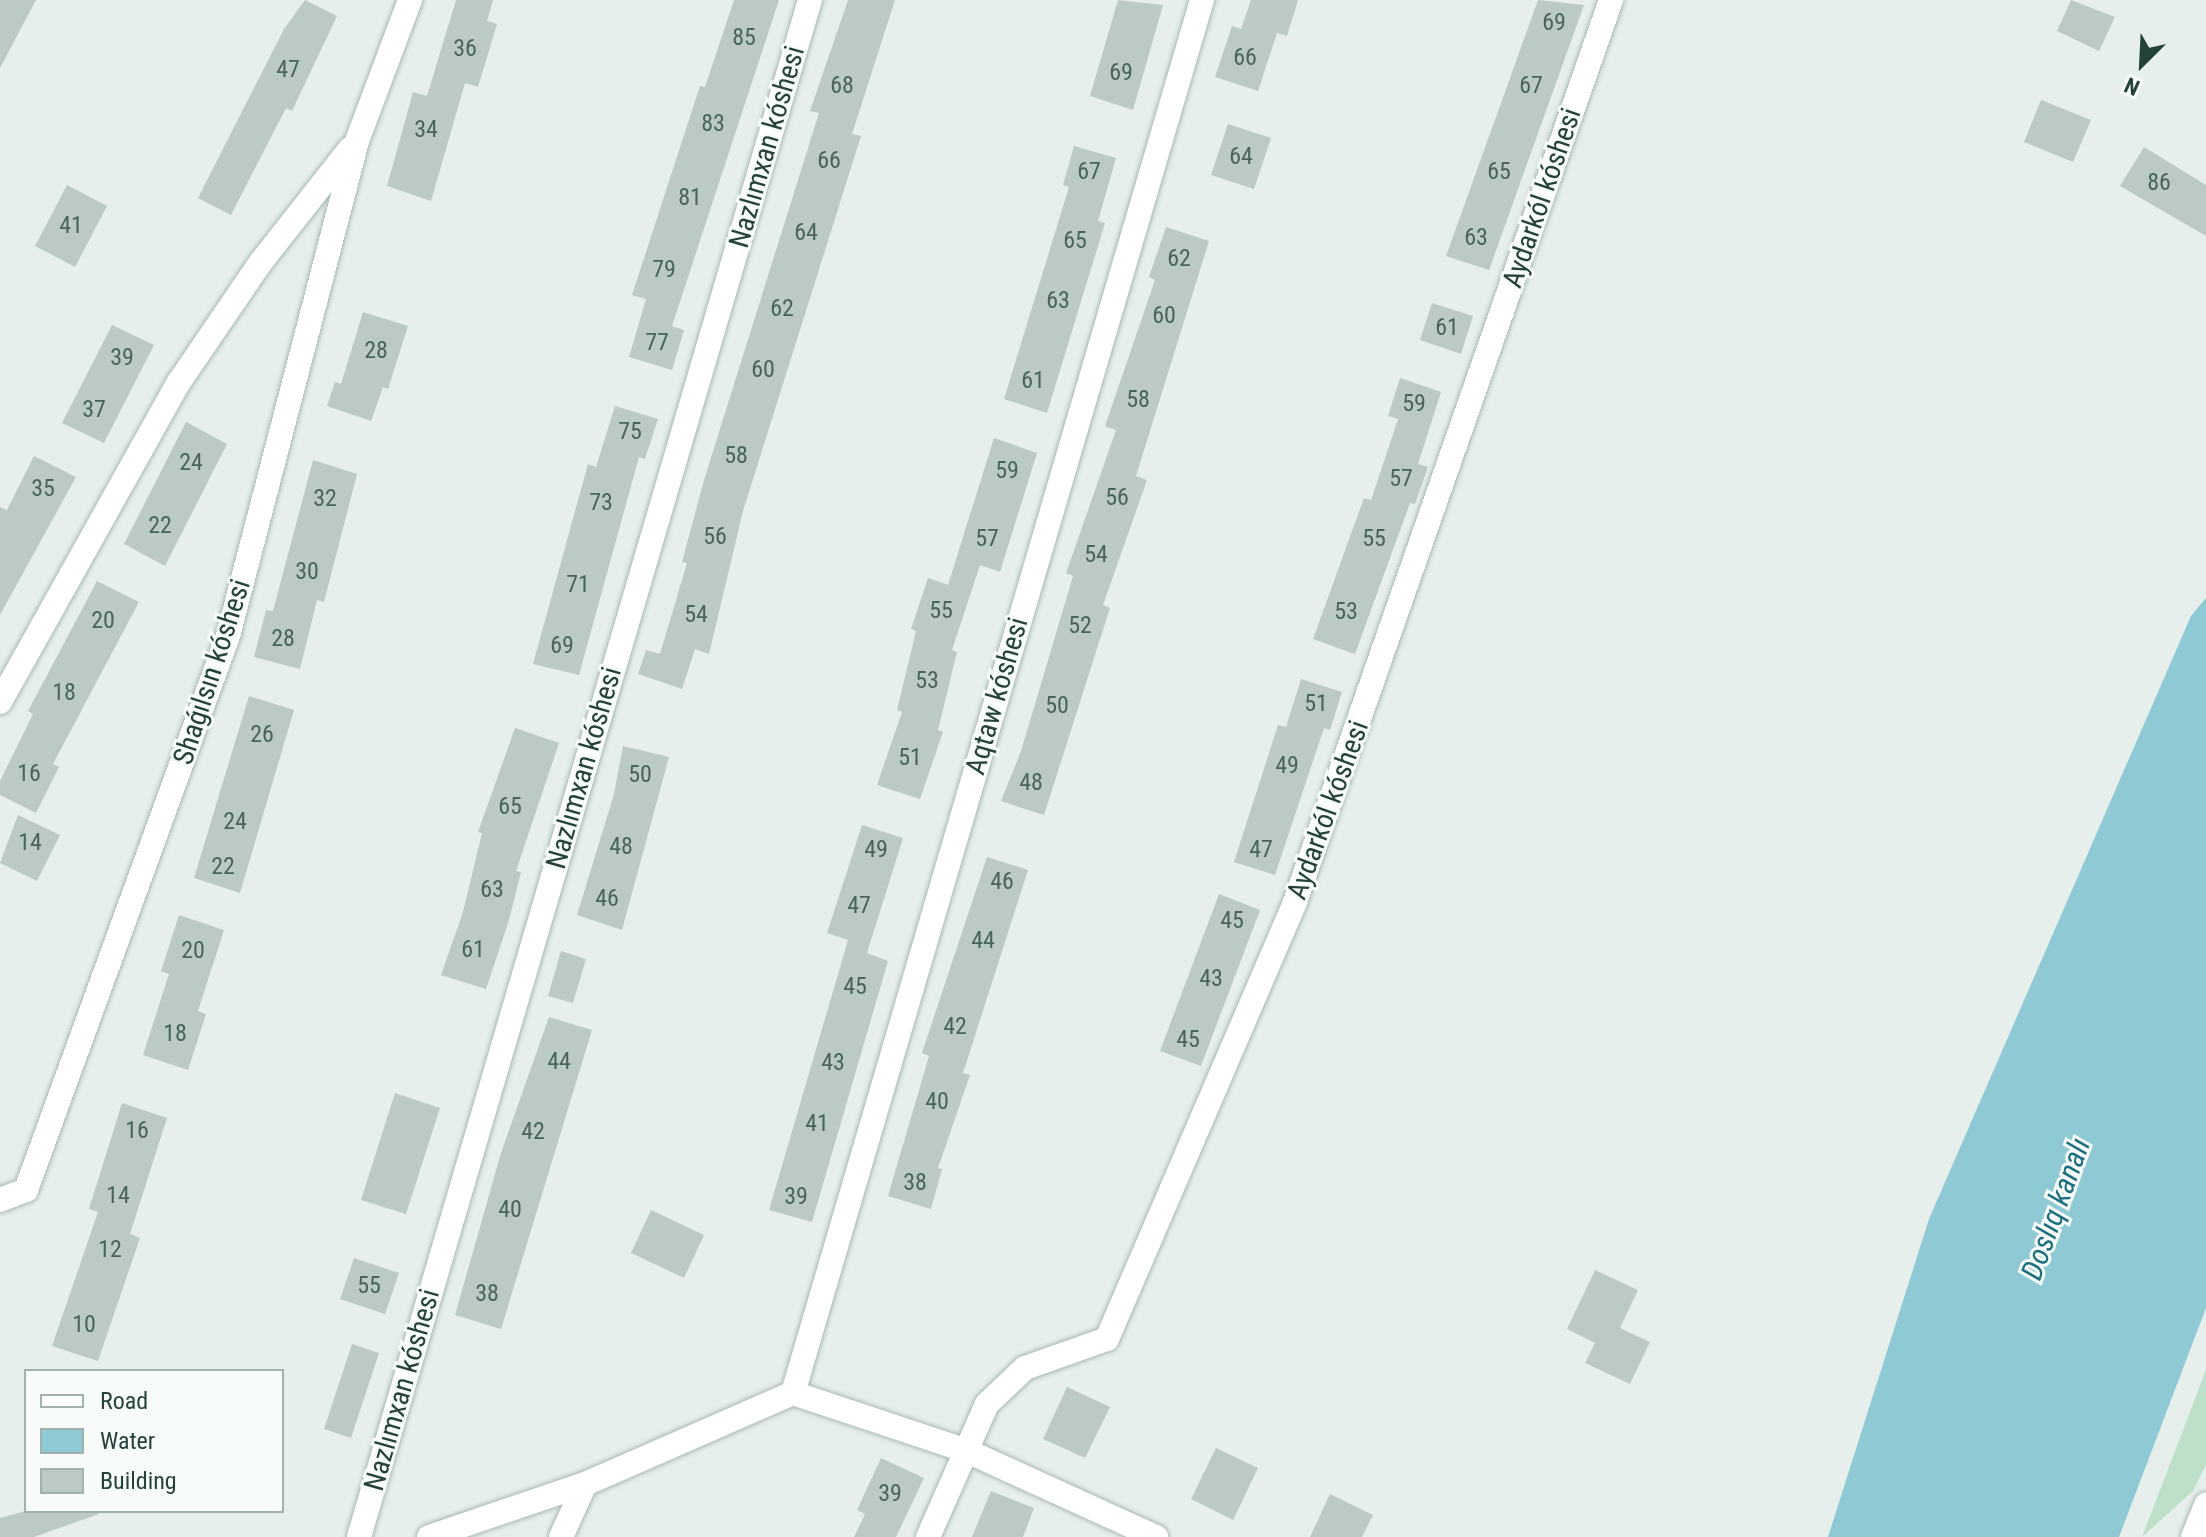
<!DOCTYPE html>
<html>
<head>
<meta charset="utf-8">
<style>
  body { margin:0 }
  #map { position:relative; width:2206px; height:1537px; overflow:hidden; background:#e6efeb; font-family:"Roboto Condensed",sans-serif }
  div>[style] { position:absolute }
  .green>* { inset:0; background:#bfe0c8 }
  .water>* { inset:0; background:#8ec9d4 }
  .building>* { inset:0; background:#bbcac4 }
  .roads { filter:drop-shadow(0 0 2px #a8b8b2) drop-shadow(0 0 2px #a8b8b2) }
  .minor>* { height:24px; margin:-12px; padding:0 12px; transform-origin:12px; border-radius:12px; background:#fff }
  span { translate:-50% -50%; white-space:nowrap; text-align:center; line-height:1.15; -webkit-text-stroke:6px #f7fbf9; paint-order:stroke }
  .number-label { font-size:24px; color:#4a645c }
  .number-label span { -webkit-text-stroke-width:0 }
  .street-label { font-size:28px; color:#24423a }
  .water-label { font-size:30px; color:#1c6f80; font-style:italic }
  .legend { position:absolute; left:24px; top:1369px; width:260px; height:144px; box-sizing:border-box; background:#f7fbf9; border:2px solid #a3b1ad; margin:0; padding:10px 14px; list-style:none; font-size:24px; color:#24423a }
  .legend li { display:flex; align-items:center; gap:16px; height:40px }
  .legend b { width:40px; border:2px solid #a3b1ad }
  .north { position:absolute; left:2102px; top:24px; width:80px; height:80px; -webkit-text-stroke:6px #f7fbf9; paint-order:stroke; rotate:204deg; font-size:22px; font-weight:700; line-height:32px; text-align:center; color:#24423a }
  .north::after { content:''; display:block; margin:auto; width:28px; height:36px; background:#24423a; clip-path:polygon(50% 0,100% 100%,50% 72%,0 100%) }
</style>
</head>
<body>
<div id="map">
  <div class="green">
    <div style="clip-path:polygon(2206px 1370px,2206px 1465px,2193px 1491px,2142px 1537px)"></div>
  </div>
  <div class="water">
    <div style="clip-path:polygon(2206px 598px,2206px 1308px,2119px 1537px,1828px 1537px,1929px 1219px,2191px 616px)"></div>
  </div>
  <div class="building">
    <div style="clip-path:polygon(0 0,36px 0,0 68px)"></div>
    <div style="clip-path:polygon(305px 0,337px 16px,292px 111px,286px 108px,231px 215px,198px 198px,284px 29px)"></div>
    <div style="clip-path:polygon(456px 0,493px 0,487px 21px,497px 24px,478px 87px,465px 83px,431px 201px,387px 186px,413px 92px,427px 96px)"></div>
    <div style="clip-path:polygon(734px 0,779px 0,672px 326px,684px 330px,672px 370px,629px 357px,646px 299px,632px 295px,700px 86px,705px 87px)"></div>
    <div style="clip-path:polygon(848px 0,895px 0,852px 134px,861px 136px,743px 511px,709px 654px,695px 649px,682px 689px,638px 674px,646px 650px,660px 654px,687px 563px,682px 562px,704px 480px,819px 113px,810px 111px)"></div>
    <div style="clip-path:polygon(1118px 0,1163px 5px,1133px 110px,1090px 96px)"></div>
    <div style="clip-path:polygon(1251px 0,1298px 0,1287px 36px,1277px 33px,1258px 91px,1215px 77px,1232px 26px,1241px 29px)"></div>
    <div style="clip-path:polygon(1538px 0,1584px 5px,1489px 270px,1446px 256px)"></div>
    <div style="clip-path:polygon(2071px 0,2115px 17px,2099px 51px,2057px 31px)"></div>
    <div style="clip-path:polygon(2041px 100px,2091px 120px,2073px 162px,2024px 142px)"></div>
    <div style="clip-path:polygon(1228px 124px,1271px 138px,1254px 189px,1211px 175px)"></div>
    <div style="clip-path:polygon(1074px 146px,1116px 158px,1098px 221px,1105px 223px,1047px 413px,1004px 399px,1069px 187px,1063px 185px)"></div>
    <div style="clip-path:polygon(2144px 147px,2206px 185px,2206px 236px,2120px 186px)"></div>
    <div style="clip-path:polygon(67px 185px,107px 206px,75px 267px,35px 246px)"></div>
    <div style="clip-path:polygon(1166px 227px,1209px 241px,1136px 476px,1147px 480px,1103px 605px,1110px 608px,1044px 815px,1001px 801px,1021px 751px,1073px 576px,1066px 573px,1116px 430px,1105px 426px,1155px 280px,1149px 277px)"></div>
    <div style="clip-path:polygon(1432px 303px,1473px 316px,1461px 354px,1420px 340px)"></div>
    <div style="clip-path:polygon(363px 312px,408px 326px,388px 389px,383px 387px,371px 421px,327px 406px,335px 382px,341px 384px)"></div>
    <div style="clip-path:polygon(112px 325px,154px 345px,104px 443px,62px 423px)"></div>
    <div style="clip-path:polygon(1400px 378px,1441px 392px,1418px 464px,1428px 467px,1415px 504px,1410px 503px,1355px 654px,1313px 639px,1364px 498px,1371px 500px,1398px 419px,1388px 416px)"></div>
    <div style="clip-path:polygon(615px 406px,658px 419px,645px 459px,639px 457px,579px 675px,533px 664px,588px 464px,596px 467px)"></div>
    <div style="clip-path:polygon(186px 422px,227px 444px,165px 566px,124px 544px)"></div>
    <div style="clip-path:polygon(994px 438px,1037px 453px,1000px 572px,980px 565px,952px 650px,957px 652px,938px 730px,943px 732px,920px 799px,877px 785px,902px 712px,897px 710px,916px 631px,911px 629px,928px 578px,948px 585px)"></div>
    <div style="clip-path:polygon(34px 456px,76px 477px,0 615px,0 507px,7px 510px)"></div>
    <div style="clip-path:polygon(313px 460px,357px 474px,324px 602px,317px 600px,300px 669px,254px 657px,266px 610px,273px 611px)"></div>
    <div style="clip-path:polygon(97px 581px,139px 602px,53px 764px,59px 767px,36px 813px,0 795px,0 781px,33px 714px,28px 711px)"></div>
    <div style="clip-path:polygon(1301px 679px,1342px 692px,1330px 730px,1324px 728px,1275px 875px,1234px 862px,1278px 725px,1286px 727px)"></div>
    <div style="clip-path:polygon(249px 696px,294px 710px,240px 893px,194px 878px)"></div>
    <div style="clip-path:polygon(515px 728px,559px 743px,516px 871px,521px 872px,509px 920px,486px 989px,441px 975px,463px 912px,482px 833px,478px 832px)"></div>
    <div style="clip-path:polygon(623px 746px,669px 757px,622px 930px,577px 915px,614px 794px)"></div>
    <div style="clip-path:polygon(18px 815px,60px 835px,37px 881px,0 863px)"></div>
    <div style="clip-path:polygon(862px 825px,903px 838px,867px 953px,888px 961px,812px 1222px,769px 1210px,848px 940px,827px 933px)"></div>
    <div style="clip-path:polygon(987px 857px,1028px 870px,963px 1073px,970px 1075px,938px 1168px,942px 1169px,931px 1209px,888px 1196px,929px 1056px,922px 1053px)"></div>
    <div style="clip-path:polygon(1219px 894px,1260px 910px,1201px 1066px,1160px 1051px)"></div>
    <div style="clip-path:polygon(179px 915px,224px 930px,198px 1011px,206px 1014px,188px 1070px,143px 1055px,169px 974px,161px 971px)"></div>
    <div style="clip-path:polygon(561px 951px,586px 959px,573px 1003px,548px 996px)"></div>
    <div style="clip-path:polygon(549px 1017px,592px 1030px,501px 1329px,455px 1315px,501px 1153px)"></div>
    <div style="clip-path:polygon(395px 1093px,440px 1108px,406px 1214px,361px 1200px)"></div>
    <div style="clip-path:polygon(122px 1103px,167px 1118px,130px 1234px,140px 1238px,98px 1361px,52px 1346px,98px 1212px,89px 1209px)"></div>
    <div style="clip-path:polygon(651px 1210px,704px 1235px,684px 1278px,631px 1253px)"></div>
    <div style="clip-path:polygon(354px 1258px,399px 1273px,385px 1314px,340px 1299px)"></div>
    <div style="clip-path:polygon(1595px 1270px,1638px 1290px,1620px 1328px,1650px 1342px,1630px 1384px,1585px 1363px,1595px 1343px,1567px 1329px)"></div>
    <div style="clip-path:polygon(352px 1344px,379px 1353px,351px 1438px,324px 1429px)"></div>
    <div style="clip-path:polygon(1067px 1387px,1110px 1407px,1085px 1458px,1043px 1439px)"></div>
    <div style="clip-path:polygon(1216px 1448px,1258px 1468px,1233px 1520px,1191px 1499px)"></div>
    <div style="clip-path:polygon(881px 1458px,924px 1478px,896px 1537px,854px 1537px,865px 1514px,857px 1510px)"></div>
    <div style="clip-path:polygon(991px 1491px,1034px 1508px,1023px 1537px,972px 1537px)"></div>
    <div style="clip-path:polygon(1330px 1494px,1373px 1515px,1362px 1537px,1310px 1537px)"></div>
    <div style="clip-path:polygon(26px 1511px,99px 1511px,99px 1514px,34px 1537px,0 1537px,0 1518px)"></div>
  </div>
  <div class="roads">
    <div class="minor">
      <div style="left:0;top:702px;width:367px;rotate:-60.8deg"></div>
      <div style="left:179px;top:382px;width:145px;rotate:-55.7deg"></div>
      <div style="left:261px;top:262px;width:144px;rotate:-51.8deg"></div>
      <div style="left:0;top:1200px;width:28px;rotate:-21deg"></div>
      <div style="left:26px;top:1190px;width:590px;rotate:-69.97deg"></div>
      <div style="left:228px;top:636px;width:512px;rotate:-75.39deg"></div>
      <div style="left:357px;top:141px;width:151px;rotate:-69.4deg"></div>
      <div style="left:793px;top:1393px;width:1452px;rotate:-73.64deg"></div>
      <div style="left:359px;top:1537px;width:1602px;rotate:-73.65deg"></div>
      <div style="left:429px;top:1537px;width:165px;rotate:-18.8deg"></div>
      <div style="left:585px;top:1484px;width:227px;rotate:-23.6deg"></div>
      <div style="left:793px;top:1393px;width:183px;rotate:18.4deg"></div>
      <div style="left:967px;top:1451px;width:208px;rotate:24.5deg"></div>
      <div style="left:561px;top:1537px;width:58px;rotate:-65.6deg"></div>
      <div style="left:928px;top:1537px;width:145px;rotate:-66.1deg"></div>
      <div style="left:987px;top:1404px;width:52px;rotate:-43.5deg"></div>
      <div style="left:1025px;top:1368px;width:87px;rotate:-19.5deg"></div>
      <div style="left:1107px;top:1339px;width:476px;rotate:-66.7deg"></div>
      <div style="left:1295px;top:902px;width:956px;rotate:-70.69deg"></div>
      <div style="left:2193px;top:1537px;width:35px;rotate:-68deg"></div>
    </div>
  </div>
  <div class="number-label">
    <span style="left:1554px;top:23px">69</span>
    <span style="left:744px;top:38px">85</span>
    <span style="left:465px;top:49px">36</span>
    <span style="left:1245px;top:58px">66</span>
    <span style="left:288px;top:70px">47</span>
    <span style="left:1121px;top:73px">69</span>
    <span style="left:842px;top:86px">68</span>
    <span style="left:1531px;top:86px">67</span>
    <span style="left:713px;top:124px">83</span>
    <span style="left:426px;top:130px">34</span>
    <span style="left:1241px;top:157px">64</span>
    <span style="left:829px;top:161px">66</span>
    <span style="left:1089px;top:172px">67</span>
    <span style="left:1499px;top:172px">65</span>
    <span style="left:2159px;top:183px">86</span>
    <span style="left:690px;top:198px">81</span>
    <span style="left:71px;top:226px">41</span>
    <span style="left:806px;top:233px">64</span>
    <span style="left:1476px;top:238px">63</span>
    <span style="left:1075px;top:241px">65</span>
    <span style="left:1179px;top:259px">62</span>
    <span style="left:664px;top:270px">79</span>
    <span style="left:1058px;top:301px">63</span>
    <span style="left:782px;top:309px">62</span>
    <span style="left:1164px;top:316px">60</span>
    <span style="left:1447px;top:328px">61</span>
    <span style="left:657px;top:343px">77</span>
    <span style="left:376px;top:351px">28</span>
    <span style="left:122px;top:358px">39</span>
    <span style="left:763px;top:370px">60</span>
    <span style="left:1033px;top:381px">61</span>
    <span style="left:1138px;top:400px">58</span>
    <span style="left:1414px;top:404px">59</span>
    <span style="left:94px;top:410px">37</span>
    <span style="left:630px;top:432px">75</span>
    <span style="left:736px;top:456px">58</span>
    <span style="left:191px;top:463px">24</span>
    <span style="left:1007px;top:471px">59</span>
    <span style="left:1401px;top:479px">57</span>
    <span style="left:43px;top:489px">35</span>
    <span style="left:1117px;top:498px">56</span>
    <span style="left:325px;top:499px">32</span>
    <span style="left:601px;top:503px">73</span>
    <span style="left:160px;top:526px">22</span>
    <span style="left:715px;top:537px">56</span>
    <span style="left:987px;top:539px">57</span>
    <span style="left:1374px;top:539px">55</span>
    <span style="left:1096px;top:555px">54</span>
    <span style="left:307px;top:572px">30</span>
    <span style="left:578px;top:585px">71</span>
    <span style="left:941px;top:611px">55</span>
    <span style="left:1346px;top:612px">53</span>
    <span style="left:696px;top:615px">54</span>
    <span style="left:103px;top:621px">20</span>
    <span style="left:1080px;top:626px">52</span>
    <span style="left:283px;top:639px">28</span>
    <span style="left:562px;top:646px">69</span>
    <span style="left:927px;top:681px">53</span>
    <span style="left:64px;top:693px">18</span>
    <span style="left:1316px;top:704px">51</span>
    <span style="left:1057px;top:706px">50</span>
    <span style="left:262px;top:735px">26</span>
    <span style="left:910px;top:758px">51</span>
    <span style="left:1287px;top:766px">49</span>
    <span style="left:29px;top:774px">16</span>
    <span style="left:640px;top:775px">50</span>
    <span style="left:1031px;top:783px">48</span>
    <span style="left:510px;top:807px">65</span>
    <span style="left:235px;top:822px">24</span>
    <span style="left:30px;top:843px">14</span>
    <span style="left:621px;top:847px">48</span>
    <span style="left:876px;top:850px">49</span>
    <span style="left:1261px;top:850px">47</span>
    <span style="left:223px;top:867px">22</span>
    <span style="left:1002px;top:882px">46</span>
    <span style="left:492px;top:890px">63</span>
    <span style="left:607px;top:899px">46</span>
    <span style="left:859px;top:906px">47</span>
    <span style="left:1232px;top:921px">45</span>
    <span style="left:983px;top:941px">44</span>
    <span style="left:473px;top:950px">61</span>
    <span style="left:193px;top:951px">20</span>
    <span style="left:1211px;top:979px">43</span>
    <span style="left:855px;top:987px">45</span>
    <span style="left:955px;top:1027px">42</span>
    <span style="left:175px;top:1034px">18</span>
    <span style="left:1188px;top:1040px">45</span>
    <span style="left:559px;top:1062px">44</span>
    <span style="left:833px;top:1063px">43</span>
    <span style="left:937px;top:1102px">40</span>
    <span style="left:817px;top:1124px">41</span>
    <span style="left:137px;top:1131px">16</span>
    <span style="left:533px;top:1132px">42</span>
    <span style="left:915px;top:1183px">38</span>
    <span style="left:118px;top:1196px">14</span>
    <span style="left:796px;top:1197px">39</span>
    <span style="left:510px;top:1210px">40</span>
    <span style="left:110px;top:1250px">12</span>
    <span style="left:369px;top:1286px">55</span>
    <span style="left:487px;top:1294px">38</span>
    <span style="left:84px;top:1325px">10</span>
    <span style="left:890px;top:1494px">39</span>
  </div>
  <div class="street-label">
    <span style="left:767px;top:147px;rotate:-74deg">Nazlımxan kóshesi</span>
    <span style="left:1542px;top:198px;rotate:-71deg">Aydarkól kóshesi</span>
    <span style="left:212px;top:672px;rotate:-72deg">Shaǵılsın kóshesi</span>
    <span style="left:997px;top:696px;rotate:-74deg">Aqtaw kóshesi</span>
    <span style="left:584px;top:768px;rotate:-74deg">Nazlımxan kóshesi</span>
    <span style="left:1328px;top:810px;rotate:-70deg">Aydarkól kóshesi</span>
    <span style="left:402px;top:1390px;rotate:-74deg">Nazlımxan kóshesi</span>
  </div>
  <div class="water-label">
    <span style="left:2056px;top:1209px;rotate:-70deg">Doslıq kanalı</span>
  </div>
  <ul class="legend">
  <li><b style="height:10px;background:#fff"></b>Road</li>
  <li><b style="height:22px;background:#8ec9d4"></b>Water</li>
  <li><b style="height:22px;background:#bbcac4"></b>Building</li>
  </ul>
  <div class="north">N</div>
</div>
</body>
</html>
